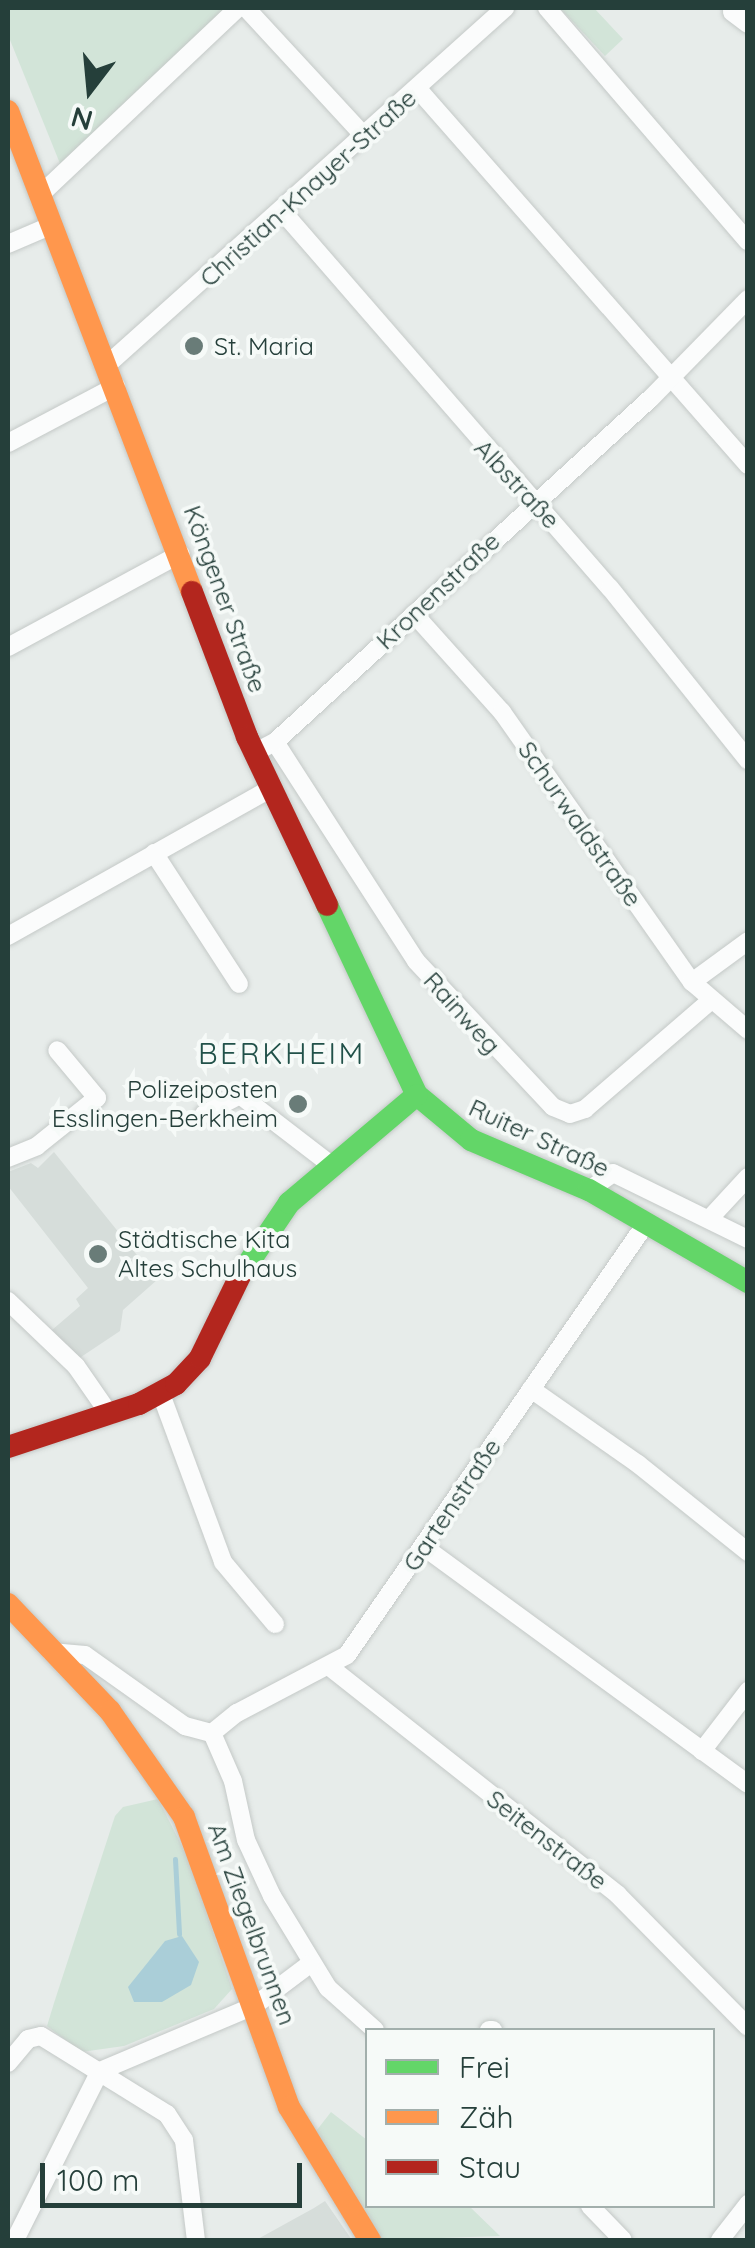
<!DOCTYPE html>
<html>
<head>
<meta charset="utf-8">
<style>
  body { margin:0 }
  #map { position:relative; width:755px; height:2248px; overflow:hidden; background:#e7ecea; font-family:Quicksand,sans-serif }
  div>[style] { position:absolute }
  .built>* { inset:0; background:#d6ddda }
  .green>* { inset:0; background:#d2e4d8 }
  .water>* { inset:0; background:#aaced8 }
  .stream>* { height:5px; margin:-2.5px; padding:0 2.5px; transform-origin:2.5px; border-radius:2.5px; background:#aaced8 }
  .roads { filter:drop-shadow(0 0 2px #c4c9c7) drop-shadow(0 0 2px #c4c9c7) }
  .street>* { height:18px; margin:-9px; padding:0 9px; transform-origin:9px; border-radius:9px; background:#fbfcfc }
  .fast>* { height:22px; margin:-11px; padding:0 11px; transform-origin:11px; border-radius:11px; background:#63d668 }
  .slow>* { height:22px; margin:-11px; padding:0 11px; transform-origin:11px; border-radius:11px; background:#ff974d }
  .jam>* { height:22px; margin:-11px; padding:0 11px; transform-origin:11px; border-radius:11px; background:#b3261e }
  .dots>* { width:28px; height:28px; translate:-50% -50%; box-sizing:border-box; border:5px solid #f6faf8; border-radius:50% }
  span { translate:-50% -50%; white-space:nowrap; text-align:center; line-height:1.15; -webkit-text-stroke:8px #f6faf8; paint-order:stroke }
  .street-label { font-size:25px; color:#253f3a }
  .poi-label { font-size:25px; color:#253f3a }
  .left { translate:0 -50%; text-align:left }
  .right { translate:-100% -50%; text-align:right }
  .quarter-label { font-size:30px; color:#215149; letter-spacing:2.5px }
  .frame { position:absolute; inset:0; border:10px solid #253f3a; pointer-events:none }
  .legend { position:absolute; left:365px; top:2028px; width:350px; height:180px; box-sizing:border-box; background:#f6faf8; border:2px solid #a2afac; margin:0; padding:12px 18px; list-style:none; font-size:30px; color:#253f3a }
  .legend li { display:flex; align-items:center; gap:20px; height:50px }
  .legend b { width:50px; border:2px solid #a2afac }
  .north { position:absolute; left:40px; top:40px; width:100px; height:100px; -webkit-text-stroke:8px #f6faf8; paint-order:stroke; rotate:196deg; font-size:28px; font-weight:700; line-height:40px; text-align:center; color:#253f3a }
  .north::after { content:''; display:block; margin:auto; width:35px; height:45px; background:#253f3a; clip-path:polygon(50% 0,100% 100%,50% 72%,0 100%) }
  .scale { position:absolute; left:40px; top:2163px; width:262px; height:45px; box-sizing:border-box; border:5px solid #253f3a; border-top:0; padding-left:12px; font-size:30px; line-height:35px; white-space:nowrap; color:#253f3a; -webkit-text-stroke:8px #f6faf8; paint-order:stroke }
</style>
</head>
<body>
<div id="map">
  <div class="built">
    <div style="clip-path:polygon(54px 1152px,157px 1280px,123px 1310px,120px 1331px,78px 1359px,52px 1330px,80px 1306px,76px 1299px,88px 1288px,8px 1186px,8px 1172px,31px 1163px,38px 1168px)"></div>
    <div style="clip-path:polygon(325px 2201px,352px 2240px,256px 2240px,314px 2208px)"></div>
  </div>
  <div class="green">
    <div style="clip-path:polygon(8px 8px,228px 8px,61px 166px,8px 35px)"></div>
    <div style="clip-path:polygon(560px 8px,594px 8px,623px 39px,605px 56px)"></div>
    <div style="clip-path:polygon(158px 1799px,189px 1860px,232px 1989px,214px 2009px,124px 2046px,81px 2052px,47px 2026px,54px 2003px,115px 1816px,123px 1807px)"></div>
    <div style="clip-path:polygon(331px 2112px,367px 2140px,368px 2206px,469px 2206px,500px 2236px,382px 2240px,313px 2135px)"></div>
  </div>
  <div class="water">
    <div style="clip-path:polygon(182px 1936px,199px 1962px,191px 1985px,162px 2002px,134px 2002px,128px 1987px,165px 1941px)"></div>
  </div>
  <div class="stream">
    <div style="left:175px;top:1859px;width:75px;rotate:86.9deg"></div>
  </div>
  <div class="roads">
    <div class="street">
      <div style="left:246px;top:8px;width:174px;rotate:47.3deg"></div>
      <div style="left:547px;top:8px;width:308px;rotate:49.3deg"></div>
      <div style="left:732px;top:12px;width:20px;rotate:37deg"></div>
      <div style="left:417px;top:88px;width:502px;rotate:48.72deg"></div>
      <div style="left:39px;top:196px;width:274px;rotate:-43.4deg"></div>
      <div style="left:282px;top:211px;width:500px;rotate:49deg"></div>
      <div style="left:610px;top:588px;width:221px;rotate:51.3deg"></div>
      <div style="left:8px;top:244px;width:46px;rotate:-23.2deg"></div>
      <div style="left:107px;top:365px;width:535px;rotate:-41.89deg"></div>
      <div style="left:8px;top:443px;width:122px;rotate:-27.8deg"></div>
      <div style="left:414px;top:614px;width:132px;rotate:48.1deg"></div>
      <div style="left:502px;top:712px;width:330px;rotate:54.9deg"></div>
      <div style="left:692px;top:982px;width:74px;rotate:40.6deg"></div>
      <div style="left:8px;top:647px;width:196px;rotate:-28.4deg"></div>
      <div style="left:275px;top:742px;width:260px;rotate:57.2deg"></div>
      <div style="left:416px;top:961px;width:200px;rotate:46.8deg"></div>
      <div style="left:553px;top:1107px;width:18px;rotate:22deg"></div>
      <div style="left:570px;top:1114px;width:16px;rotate:-18deg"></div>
      <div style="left:585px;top:1109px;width:164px;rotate:-40.8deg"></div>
      <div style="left:254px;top:753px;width:24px;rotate:-28deg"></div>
      <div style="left:275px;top:742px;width:510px;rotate:-42.46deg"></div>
      <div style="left:651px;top:398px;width:139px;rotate:-45.6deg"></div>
      <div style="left:154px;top:853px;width:156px;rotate:57deg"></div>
      <div style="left:8px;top:936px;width:300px;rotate:-29.3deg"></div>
      <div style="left:692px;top:982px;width:69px;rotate:-36.2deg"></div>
      <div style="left:204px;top:1114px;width:41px;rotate:-27.8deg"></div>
      <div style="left:240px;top:1095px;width:113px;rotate:37.5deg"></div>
      <div style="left:8px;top:1158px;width:31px;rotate:-22deg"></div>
      <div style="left:37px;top:1146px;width:77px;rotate:-38.7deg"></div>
      <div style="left:97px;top:1098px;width:62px;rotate:-129.8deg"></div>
      <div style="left:589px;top:1190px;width:29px;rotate:-35deg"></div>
      <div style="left:613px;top:1173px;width:150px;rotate:26.1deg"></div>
      <div style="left:710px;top:1218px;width:56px;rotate:-47.2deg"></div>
      <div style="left:8px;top:1301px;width:94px;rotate:43.7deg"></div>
      <div style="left:76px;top:1366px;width:60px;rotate:55.2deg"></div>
      <div style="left:531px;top:1389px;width:131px;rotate:35deg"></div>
      <div style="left:638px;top:1464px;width:141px;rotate:38.7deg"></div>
      <div style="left:161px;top:1394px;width:179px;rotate:69.7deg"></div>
      <div style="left:223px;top:1562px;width:81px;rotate:50deg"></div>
      <div style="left:424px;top:1547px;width:401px;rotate:36.2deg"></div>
      <div style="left:51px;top:1652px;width:34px;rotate:5deg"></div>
      <div style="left:85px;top:1655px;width:123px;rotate:35.4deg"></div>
      <div style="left:185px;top:1726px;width:28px;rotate:15deg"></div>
      <div style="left:331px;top:1668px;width:366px;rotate:38.3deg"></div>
      <div style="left:618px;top:1895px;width:185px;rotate:45.4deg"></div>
      <div style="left:212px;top:1733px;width:32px;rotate:-39deg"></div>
      <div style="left:237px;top:1713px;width:124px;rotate:-27.8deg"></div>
      <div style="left:347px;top:1655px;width:523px;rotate:-55.28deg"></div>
      <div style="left:212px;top:1733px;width:52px;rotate:66.4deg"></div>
      <div style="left:233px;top:1781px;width:60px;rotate:77.6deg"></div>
      <div style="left:246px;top:1840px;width:62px;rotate:65.1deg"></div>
      <div style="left:272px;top:1896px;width:108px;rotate:58.7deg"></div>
      <div style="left:328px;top:1988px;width:63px;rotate:41.8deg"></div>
      <div style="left:702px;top:1751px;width:76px;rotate:-52.5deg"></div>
      <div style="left:489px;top:2030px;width:4px"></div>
      <div style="left:8px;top:2063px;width:31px;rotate:-50deg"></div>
      <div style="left:28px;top:2039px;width:13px;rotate:-13deg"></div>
      <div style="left:41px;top:2036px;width:148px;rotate:31.8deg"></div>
      <div style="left:167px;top:2114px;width:31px;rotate:57deg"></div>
      <div style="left:184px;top:2140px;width:101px;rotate:83.2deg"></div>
      <div style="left:590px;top:2206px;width:47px;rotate:45.9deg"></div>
      <div style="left:15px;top:2240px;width:189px;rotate:-63.3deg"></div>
      <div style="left:100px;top:2071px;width:167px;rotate:-22.9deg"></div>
      <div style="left:254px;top:2006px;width:70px;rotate:-36.9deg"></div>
      <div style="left:720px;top:2240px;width:46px;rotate:-52.1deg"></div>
    </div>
    <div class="fast">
      <div style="left:327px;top:905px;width:210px;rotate:64.7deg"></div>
      <div style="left:417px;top:1095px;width:70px;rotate:39.8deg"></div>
      <div style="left:471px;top:1140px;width:128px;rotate:23deg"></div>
      <div style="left:589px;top:1190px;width:184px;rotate:30.1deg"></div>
      <div style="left:241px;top:1274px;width:86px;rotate:-55.9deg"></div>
      <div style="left:289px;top:1203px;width:167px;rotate:-40.2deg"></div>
    </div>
    <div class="slow">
      <div style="left:8px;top:111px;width:515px;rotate:69.07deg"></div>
      <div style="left:8px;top:1604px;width:148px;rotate:46.4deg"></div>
      <div style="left:110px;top:1711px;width:129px;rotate:55.1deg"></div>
      <div style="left:184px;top:1817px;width:308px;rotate:70.1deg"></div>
      <div style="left:289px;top:2107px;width:156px;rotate:58.7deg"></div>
    </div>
    <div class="jam">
      <div style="left:192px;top:592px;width:155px;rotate:69.2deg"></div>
      <div style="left:247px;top:737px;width:186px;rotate:64.5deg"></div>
      <div style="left:8px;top:1447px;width:138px;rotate:-18.2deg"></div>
      <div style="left:139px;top:1404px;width:42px;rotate:-28.4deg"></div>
      <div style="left:176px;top:1384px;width:35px;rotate:-47deg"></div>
      <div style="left:200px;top:1358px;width:93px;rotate:-64deg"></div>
    </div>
  </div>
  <div class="dots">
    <div style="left:194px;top:346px;background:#697c78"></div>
    <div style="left:298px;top:1104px;background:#697c78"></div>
    <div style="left:98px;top:1254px;background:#697c78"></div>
  </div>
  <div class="street-label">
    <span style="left:308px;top:188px;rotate:-42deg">Christian-Knayer-Straße</span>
    <span style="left:517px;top:484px;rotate:47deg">Albstraße</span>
    <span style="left:438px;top:591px;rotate:-43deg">Kronenstraße</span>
    <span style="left:225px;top:599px;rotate:70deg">Köngener Straße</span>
    <span style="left:580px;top:824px;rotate:55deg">Schurwaldstraße</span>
    <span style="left:462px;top:1013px;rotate:48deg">Rainweg</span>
    <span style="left:539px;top:1138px;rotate:25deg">Ruiter Straße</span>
    <span style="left:452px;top:1505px;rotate:-56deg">Gartenstraße</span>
    <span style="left:547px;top:1840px;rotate:38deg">Seitenstraße</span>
    <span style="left:252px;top:1924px;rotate:70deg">Am Ziegelbrunnen</span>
  </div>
  <div class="poi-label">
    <span class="left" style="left:214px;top:346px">St. Maria</span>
    <span class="right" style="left:278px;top:1104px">Polizeiposten<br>Esslingen-Berkheim</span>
    <span class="left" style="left:118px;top:1254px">Städtische Kita<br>Altes Schulhaus</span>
  </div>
  <div class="quarter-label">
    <span style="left:282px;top:1053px">BERKHEIM</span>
  </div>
  <div class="frame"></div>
  <ul class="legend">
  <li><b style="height:12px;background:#63d668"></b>Frei</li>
  <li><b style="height:12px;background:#ff974d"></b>Zäh</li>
  <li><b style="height:12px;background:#b3261e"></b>Stau</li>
  </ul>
  <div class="north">N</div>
  <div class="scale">100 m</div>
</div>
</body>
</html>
